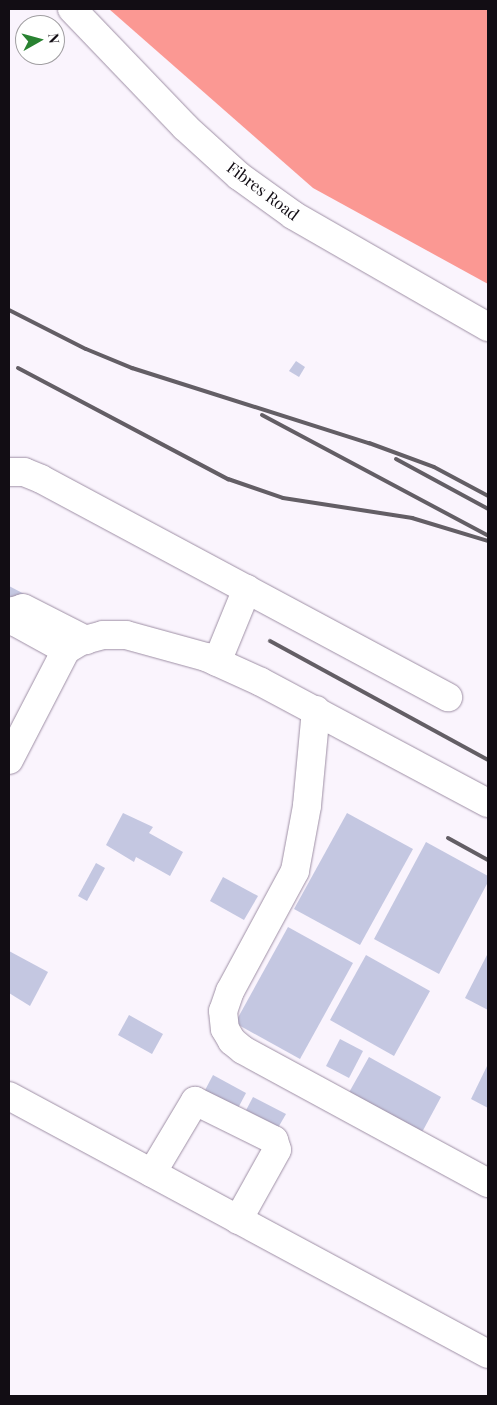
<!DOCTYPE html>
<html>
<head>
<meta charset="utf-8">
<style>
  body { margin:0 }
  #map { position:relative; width:497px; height:1405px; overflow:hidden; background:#faf4fd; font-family:"Playfair Display",serif }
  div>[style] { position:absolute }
  .forest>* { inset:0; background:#fb9893 }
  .building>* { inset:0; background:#c4c7e1 }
  .roads { filter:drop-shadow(0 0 1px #9e8fa5) drop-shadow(0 0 1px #9e8fa5) }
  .minor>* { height:28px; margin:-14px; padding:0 14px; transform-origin:14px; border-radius:14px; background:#fff }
  .rail>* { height:4px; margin:-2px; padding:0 2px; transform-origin:2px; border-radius:2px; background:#635e65 }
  span { translate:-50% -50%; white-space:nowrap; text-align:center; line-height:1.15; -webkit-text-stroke:4.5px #fff; paint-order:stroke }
  .street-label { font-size:16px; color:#120d14 }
  .frame { position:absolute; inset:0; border:10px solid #120d14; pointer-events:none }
  .north { position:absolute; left:15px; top:15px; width:50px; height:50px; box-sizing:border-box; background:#fff; border:1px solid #a09ea1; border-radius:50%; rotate:83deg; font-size:14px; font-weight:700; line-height:20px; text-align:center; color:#120d14 }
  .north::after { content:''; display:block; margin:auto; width:18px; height:22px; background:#298231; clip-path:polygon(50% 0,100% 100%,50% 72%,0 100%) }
</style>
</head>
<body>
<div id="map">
  <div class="forest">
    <div style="clip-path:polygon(109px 9px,488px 9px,488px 284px,313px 188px)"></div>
  </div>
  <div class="building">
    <div style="clip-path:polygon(296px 361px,305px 367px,299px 377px,289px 371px)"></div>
    <div style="clip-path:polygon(9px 586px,30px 597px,9px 630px)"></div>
    <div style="clip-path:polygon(123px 813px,153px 827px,149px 833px,183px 852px,170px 876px,136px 857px,134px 862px,106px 845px)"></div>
    <div style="clip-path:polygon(347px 813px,413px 849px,360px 945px,294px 909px)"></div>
    <div style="clip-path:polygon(426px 842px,488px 876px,488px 882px,439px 974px,374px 939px)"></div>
    <div style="clip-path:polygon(96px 863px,105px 868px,87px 901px,78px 896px)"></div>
    <div style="clip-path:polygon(223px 877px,258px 896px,244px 920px,210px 901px)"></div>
    <div style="clip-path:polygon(288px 927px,353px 963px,300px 1059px,235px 1023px)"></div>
    <div style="clip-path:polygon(9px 951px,48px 972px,30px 1006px,9px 993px)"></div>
    <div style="clip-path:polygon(488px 953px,488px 1010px,465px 998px)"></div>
    <div style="clip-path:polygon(366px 955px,430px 991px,394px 1056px,330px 1020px)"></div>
    <div style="clip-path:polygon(129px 1015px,163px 1034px,152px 1054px,118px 1035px)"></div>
    <div style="clip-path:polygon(340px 1039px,363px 1051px,349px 1078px,326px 1066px)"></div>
    <div style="clip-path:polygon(369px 1057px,441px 1097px,420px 1136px,347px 1096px)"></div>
    <div style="clip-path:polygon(488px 1064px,488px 1108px,471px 1099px)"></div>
    <div style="clip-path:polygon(213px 1075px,246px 1093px,236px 1112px,203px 1094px)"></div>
    <div style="clip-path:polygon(253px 1097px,286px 1114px,275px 1133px,243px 1116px)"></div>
  </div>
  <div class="roads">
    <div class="minor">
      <div style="left:72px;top:9px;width:163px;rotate:46.2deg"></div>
      <div style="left:185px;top:127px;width:73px;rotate:42.2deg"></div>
      <div style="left:239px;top:176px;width:67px;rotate:35.8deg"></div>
      <div style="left:293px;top:215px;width:225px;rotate:29.9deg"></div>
      <div style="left:9px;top:472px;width:15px"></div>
      <div style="left:24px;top:472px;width:18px;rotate:22deg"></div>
      <div style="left:41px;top:479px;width:462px;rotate:28.2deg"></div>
      <div style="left:66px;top:650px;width:58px;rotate:-151.2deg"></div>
      <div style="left:15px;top:622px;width:11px;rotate:-95deg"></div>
      <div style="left:14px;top:611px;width:9px;rotate:-18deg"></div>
      <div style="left:23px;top:608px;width:71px;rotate:26.9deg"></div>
      <div style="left:217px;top:662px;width:79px;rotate:-67.7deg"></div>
      <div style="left:316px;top:710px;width:96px;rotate:95.4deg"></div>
      <div style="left:307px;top:806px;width:66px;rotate:100.5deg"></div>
      <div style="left:295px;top:871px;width:136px;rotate:118.4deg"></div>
      <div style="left:230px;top:991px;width:21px;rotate:109deg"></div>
      <div style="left:223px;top:1011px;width:18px;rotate:84deg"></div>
      <div style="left:225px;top:1029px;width:14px;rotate:60deg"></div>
      <div style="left:232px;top:1041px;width:14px;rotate:39deg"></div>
      <div style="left:243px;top:1050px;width:279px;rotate:28.5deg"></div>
      <div style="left:9px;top:760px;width:124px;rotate:-62.6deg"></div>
      <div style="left:66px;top:650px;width:17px;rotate:-31deg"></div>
      <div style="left:81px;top:641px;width:23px;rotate:-15deg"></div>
      <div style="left:103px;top:635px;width:23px"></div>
      <div style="left:126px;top:635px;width:83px;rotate:15.4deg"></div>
      <div style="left:206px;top:657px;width:60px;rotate:24.4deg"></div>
      <div style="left:261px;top:682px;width:257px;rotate:28.1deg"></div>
      <div style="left:9px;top:1096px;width:544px;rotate:28.31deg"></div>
      <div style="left:152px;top:1173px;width:84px;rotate:-59.2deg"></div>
      <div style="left:195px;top:1101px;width:88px;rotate:26.3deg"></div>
      <div style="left:274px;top:1140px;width:10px;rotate:73deg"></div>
      <div style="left:277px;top:1150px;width:80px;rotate:119.1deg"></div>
    </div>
  </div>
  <div class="rail">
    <div style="left:9px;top:310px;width:86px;rotate:26.9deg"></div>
    <div style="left:86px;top:349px;width:50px;rotate:22.4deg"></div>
    <div style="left:132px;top:368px;width:249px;rotate:17.6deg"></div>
    <div style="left:369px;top:443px;width:69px;rotate:20.3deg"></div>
    <div style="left:434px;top:467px;width:61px;rotate:28.2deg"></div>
    <div style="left:18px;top:368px;width:238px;rotate:27.9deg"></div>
    <div style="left:228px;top:479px;width:58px;rotate:19.1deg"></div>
    <div style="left:283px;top:498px;width:131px;rotate:8.8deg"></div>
    <div style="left:412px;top:518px;width:79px;rotate:16.8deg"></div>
    <div style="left:262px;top:415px;width:255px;rotate:28.1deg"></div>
    <div style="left:396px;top:459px;width:105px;rotate:28.5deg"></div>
    <div style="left:270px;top:641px;width:248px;rotate:28.6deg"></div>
    <div style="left:448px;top:838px;width:46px;rotate:28.8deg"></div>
  </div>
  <div class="street-label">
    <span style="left:263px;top:191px;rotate:37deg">Fibres Road</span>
  </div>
  <div class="frame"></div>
  <div class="north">N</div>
</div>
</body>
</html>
